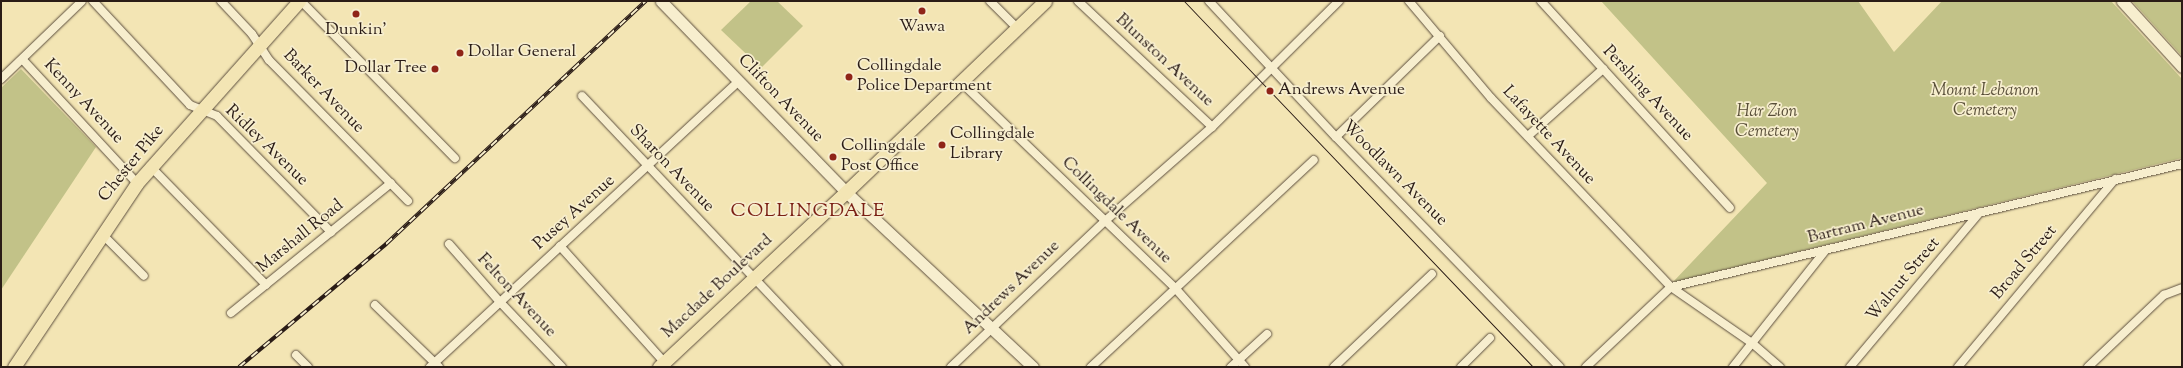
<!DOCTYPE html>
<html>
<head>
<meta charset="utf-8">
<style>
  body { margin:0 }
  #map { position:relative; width:2183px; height:368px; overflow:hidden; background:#f3e5b4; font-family:"Sorts Mill Goudy",serif }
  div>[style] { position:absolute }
  .green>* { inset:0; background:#c2c288 }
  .roads { filter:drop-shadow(0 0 1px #5c4e3e) drop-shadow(0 0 1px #5c4e3e) }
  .street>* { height:8px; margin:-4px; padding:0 4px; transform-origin:4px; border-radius:4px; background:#f7eece }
  .secondary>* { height:11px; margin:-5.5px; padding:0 5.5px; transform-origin:5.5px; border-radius:5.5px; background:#f7eece }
  .primary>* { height:13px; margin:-6.5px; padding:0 6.5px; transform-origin:6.5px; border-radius:6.5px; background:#f3e5b4 }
  .tram>* { height:1px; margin:-0.5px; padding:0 0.5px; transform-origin:0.5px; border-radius:0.5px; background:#2a1c16 }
  .rail>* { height:4px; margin-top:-2px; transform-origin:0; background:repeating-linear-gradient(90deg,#f7eece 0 8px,#2a1c16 0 16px); box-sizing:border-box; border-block:1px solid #2a1c16 }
  .dots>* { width:11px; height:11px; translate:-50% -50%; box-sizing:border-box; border:2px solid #f7eece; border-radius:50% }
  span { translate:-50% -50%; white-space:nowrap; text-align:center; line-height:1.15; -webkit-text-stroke:3.5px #f7eece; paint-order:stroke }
  .poi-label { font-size:17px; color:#2a1c16 }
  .left { translate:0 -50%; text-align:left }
  .right { translate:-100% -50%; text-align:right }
  .street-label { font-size:17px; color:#2a1c16 }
  .park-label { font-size:17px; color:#584e38; font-style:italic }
  .quarter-label { font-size:19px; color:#7a1f14; letter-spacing:1px }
  .frame { position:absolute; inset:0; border:2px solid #2a1c16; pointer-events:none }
</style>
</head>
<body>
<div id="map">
  <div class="green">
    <div style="clip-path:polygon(751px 1px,777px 1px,803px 26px,761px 68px,721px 30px)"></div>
    <div style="clip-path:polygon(1601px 1px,1858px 1px,1894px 52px,1942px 1px,2111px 1px,2182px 79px,2182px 158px,1673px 282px,1767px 183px)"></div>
    <div style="clip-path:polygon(2132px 1px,2182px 1px,2182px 56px)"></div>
    <div style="clip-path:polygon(21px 69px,96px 147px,1px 290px,1px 88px)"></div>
  </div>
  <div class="roads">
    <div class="street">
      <div style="left:93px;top:1px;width:142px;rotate:47deg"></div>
      <div style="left:190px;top:105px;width:29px;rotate:22deg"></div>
      <div style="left:217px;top:116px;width:163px;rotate:45.5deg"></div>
      <div style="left:221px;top:1px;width:45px;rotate:46.8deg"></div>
      <div style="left:252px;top:34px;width:31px;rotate:57deg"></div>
      <div style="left:269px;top:60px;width:198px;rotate:45.4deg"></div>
      <div style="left:301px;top:1px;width:220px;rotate:45.6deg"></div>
      <div style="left:990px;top:1px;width:38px;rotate:45deg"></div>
      <div style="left:1078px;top:1px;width:184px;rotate:43.2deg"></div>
      <div style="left:1209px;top:1px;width:186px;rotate:47deg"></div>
      <div style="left:1336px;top:137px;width:321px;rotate:45.8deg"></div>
      <div style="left:1409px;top:1px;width:127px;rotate:49.8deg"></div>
      <div style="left:1491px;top:98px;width:261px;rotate:46.4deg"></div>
      <div style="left:1671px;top:287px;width:98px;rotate:34.7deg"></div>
      <div style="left:1752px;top:343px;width:37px;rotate:41deg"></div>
      <div style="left:1541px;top:1px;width:280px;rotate:47.6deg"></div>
      <div style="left:23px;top:60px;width:168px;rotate:47.2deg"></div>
      <div style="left:1px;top:79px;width:112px;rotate:-43.9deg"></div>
      <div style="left:961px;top:82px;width:298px;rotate:43.9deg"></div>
      <div style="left:1176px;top:289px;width:104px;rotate:48.5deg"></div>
      <div style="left:582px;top:96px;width:373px;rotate:46.6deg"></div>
      <div style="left:1528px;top:136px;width:101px;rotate:-41.8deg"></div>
      <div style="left:1336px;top:137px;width:145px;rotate:-44.2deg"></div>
      <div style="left:150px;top:166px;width:166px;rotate:45.7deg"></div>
      <div style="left:102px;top:234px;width:59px;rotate:45deg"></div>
      <div style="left:449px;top:244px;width:77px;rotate:48.7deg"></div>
      <div style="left:500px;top:302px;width:90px;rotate:46.4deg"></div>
      <div style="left:560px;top:246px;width:156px;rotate:48.1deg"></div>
      <div style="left:375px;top:305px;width:89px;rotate:44.1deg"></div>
      <div style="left:231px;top:313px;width:206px;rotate:-39.1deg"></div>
      <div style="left:296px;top:355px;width:17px;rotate:45deg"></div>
      <div style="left:430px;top:367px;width:421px;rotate:-42.8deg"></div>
      <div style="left:951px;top:367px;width:212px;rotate:-43.5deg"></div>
      <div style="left:1105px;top:221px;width:142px;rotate:-41.3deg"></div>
      <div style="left:1212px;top:127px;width:179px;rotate:-44.8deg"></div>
      <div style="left:1091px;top:367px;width:304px;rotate:-42.9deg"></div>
      <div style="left:1231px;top:367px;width:49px;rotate:-42.5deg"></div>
      <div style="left:1334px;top:367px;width:135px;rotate:-43.5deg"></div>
      <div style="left:1461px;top:367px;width:41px;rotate:-45deg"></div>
      <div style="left:1586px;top:367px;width:117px;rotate:-43.3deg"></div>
      <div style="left:1671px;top:287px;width:526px;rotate:-13.53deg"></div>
      <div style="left:1733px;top:367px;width:148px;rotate:-51.6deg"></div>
      <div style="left:1850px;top:367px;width:202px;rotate:-50deg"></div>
      <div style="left:1958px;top:367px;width:245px;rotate:-50.1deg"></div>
      <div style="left:2088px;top:367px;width:105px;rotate:-43.5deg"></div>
      <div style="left:2164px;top:295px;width:19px;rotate:-21deg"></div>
    </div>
    <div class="secondary">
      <div style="left:661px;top:1px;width:266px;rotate:45.9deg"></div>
      <div style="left:846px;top:192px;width:256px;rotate:43.1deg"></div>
      <div style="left:2122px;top:1px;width:89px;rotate:47.7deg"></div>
    </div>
    <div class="primary">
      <div style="left:14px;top:367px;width:221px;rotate:-56.2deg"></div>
      <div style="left:137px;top:183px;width:244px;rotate:-48.3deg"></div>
      <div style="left:659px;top:367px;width:256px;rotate:-43.1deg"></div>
      <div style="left:846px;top:192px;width:276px;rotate:-43.8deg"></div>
    </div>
  </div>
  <div class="tram">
    <div style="left:1184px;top:1px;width:506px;rotate:46.36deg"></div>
  </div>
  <div class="rail">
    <div style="left:239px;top:367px;width:192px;rotate:-39.9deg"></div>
    <div style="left:386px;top:244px;width:356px;rotate:-43.1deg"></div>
  </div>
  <div class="dots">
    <div style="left:922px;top:11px;background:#8f2418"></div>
    <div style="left:356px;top:14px;background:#8f2418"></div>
    <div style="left:460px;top:53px;background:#8f2418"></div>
    <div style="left:435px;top:69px;background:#8f2418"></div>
    <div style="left:849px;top:77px;background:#8f2418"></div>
    <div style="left:1270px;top:91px;background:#8f2418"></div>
    <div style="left:942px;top:145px;background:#8f2418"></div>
    <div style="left:833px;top:157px;background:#8f2418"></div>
  </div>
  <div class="poi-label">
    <span style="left:922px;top:28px">Wawa</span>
    <span style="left:356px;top:31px">Dunkin'</span>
    <span class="left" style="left:468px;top:53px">Dollar General</span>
    <span class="left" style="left:857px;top:77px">Collingdale<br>Police Department</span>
    <span class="right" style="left:427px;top:69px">Dollar Tree</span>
    <span class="left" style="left:1278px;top:91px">Andrews Avenue</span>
    <span class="left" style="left:950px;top:145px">Collingdale<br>Library</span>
    <span class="left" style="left:841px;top:157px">Collingdale<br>Post Office</span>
  </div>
  <div class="street-label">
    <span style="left:1164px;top:61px;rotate:43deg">Blunston Avenue</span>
    <span style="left:323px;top:92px;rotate:46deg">Barker Avenue</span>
    <span style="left:1647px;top:94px;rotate:47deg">Pershing Avenue</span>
    <span style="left:780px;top:99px;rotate:46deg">Clifton Avenue</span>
    <span style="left:83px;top:102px;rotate:47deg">Kenny Avenue</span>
    <span style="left:1548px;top:136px;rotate:47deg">Lafayette Avenue</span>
    <span style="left:266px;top:146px;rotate:44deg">Ridley Avenue</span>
    <span style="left:132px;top:164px;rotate:-51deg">Chester Pike</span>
    <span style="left:671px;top:169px;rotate:46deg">Sharon Avenue</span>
    <span style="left:1394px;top:174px;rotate:45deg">Woodlawn Avenue</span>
    <span style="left:1116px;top:211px;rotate:44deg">Collingdale Avenue</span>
    <span style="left:575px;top:213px;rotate:-42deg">Pusey Avenue</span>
    <span style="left:1866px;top:225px;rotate:-14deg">Bartram Avenue</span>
    <span style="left:301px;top:237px;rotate:-39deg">Marshall Road</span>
    <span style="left:2025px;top:263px;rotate:-50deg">Broad Street</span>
    <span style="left:1904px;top:280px;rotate:-50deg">Walnut Street</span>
    <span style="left:718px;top:287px;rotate:-43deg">Macdade Boulevard</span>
    <span style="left:1012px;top:288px;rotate:-44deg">Andrews Avenue</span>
    <span style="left:516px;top:296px;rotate:47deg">Felton Avenue</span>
  </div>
  <div class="park-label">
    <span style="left:1985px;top:102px">Mount Lebanon<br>Cemetery</span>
    <span style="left:1767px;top:123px">Har Zion<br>Cemetery</span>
  </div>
  <div class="quarter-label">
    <span style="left:808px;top:212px">COLLINGDALE</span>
  </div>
  <div class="frame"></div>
</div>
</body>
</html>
